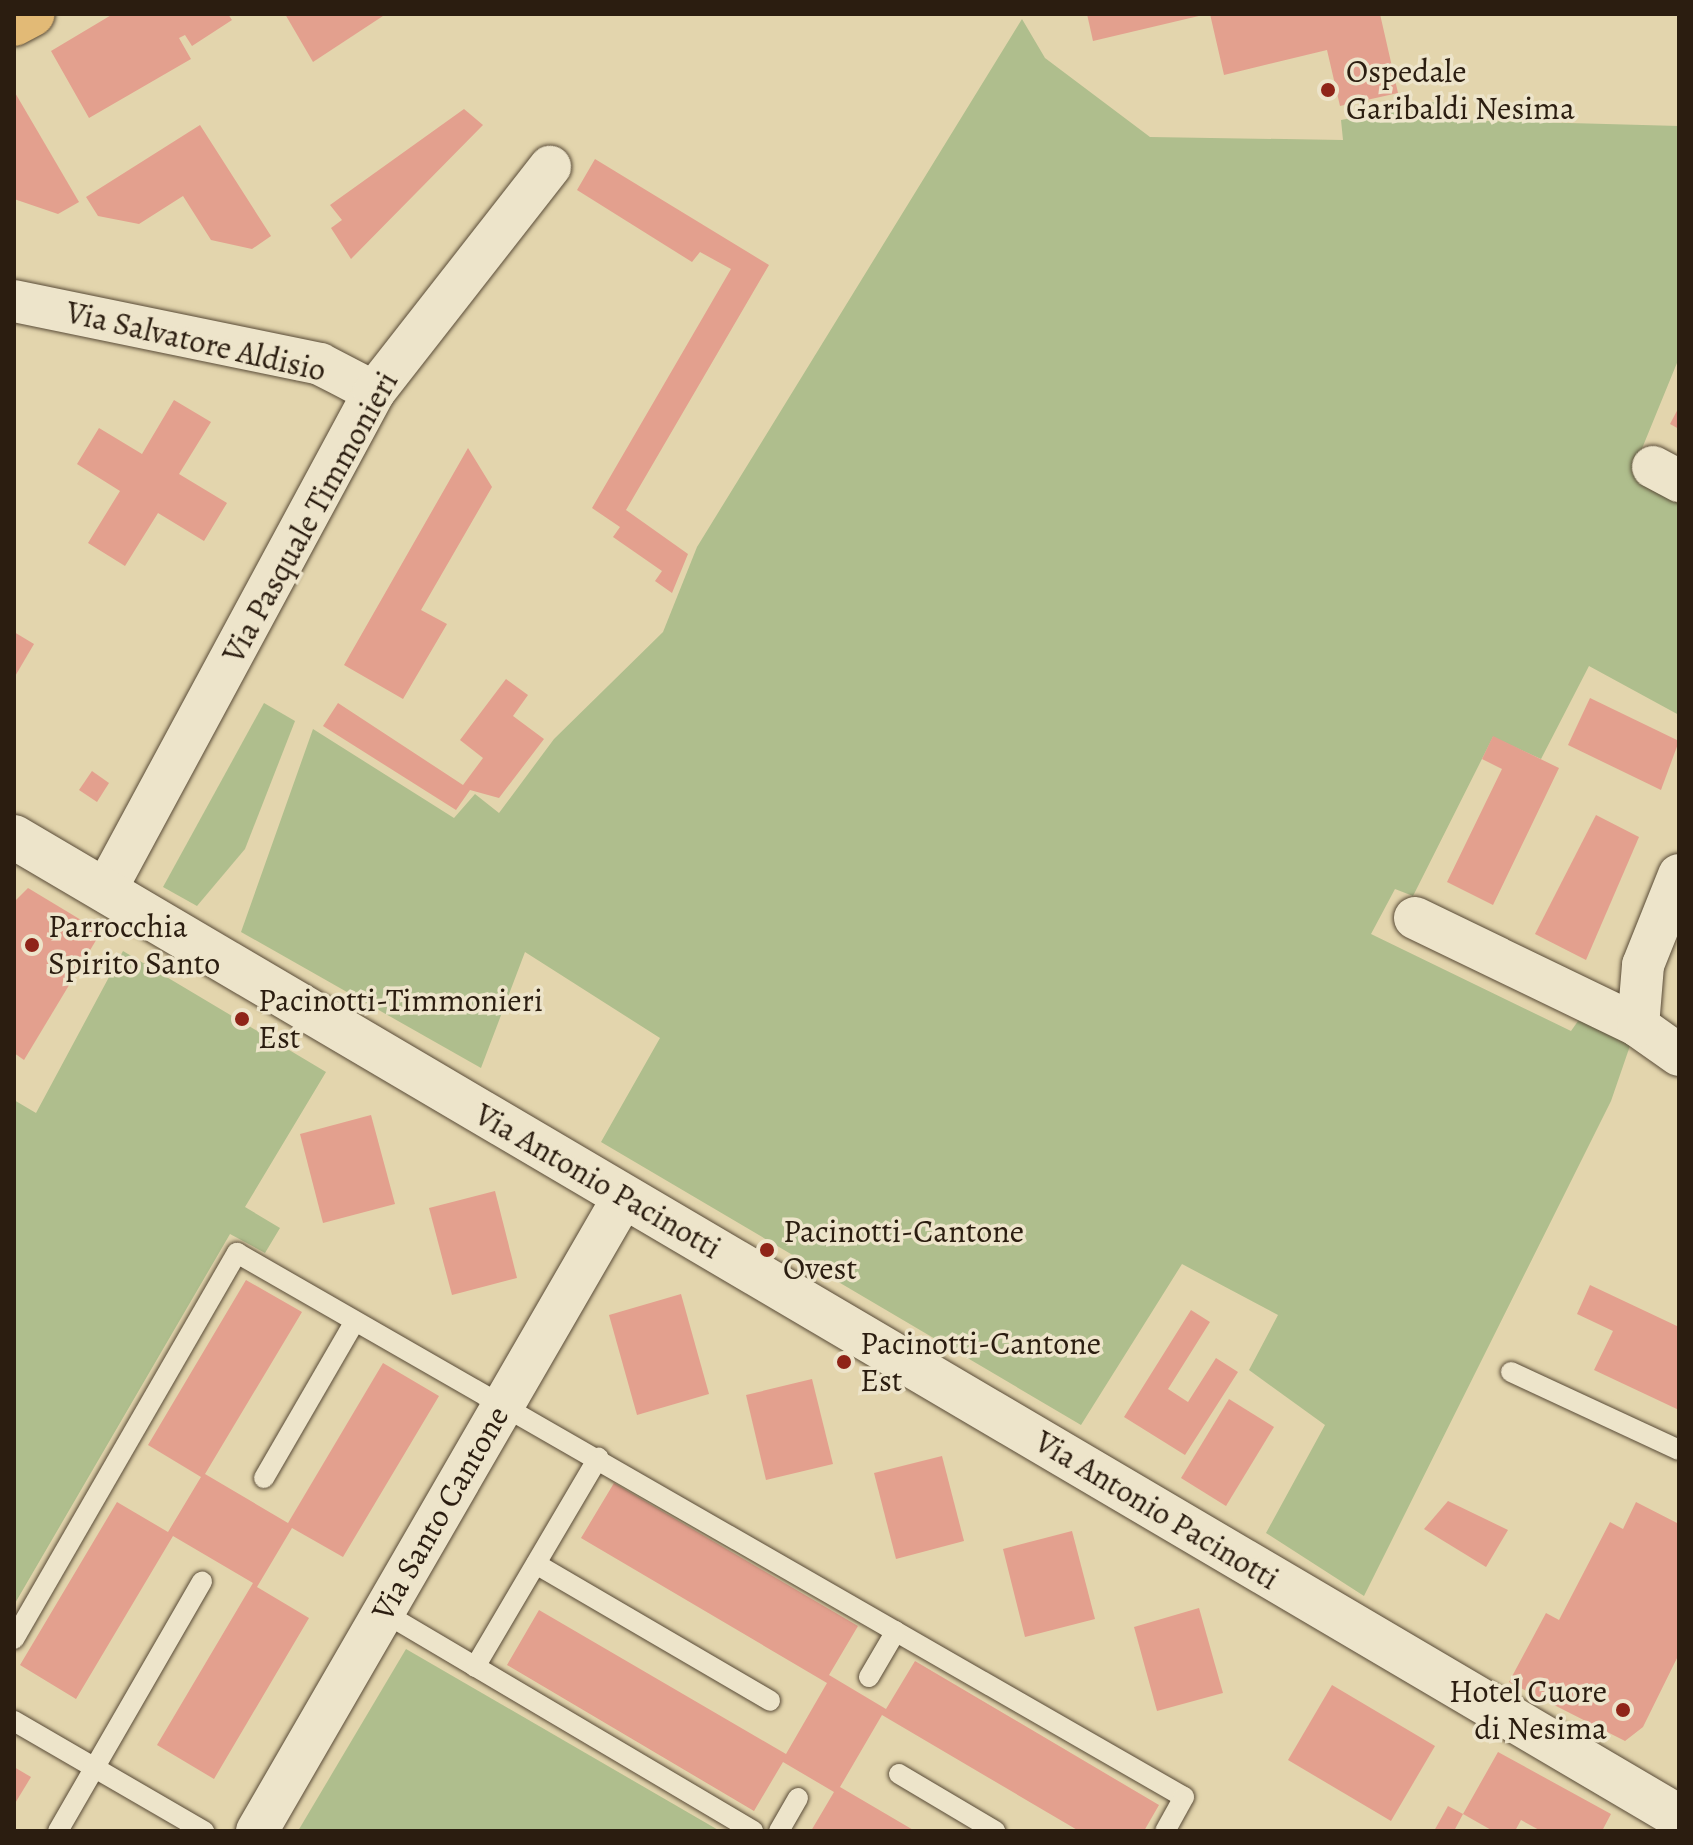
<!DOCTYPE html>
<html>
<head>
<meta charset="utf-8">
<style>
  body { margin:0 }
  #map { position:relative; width:1693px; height:1845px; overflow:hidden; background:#e3d5ad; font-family:Alegreya,serif }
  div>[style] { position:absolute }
  .green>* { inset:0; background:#afbe8d }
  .building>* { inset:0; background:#e3a08e }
  .roads { filter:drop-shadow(0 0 2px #594b37) drop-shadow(0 0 2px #594b37) }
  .lane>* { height:20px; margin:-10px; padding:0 10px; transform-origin:10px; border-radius:10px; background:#ede4ca }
  .street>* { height:42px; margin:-21px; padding:0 21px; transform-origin:21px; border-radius:21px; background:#ede4ca }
  .secondary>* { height:44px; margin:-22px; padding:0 22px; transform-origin:22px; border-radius:22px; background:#ede4ca }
  .primary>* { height:44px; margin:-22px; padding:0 22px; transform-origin:22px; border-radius:22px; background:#e2ba76 }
  .dots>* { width:22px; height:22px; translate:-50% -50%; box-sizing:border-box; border:4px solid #ede4ca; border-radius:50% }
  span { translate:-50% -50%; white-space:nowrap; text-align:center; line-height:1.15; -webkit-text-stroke:7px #ede4ca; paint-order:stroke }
  .poi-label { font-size:32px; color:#2b1d10 }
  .left { translate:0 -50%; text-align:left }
  .right { translate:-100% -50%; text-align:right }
  .street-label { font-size:32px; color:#2b1d10 }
  .frame { position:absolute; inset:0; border:16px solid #2b1d10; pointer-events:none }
</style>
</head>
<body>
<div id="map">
  <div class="green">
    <div style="clip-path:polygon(1022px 19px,1045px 58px,1150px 137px,1343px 140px,1341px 120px,1434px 102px,1456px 120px,1679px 126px,1679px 358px,1632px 473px,1679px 500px,1679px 715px,1589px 666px,1541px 759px,1493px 737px,1413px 896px,1395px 889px,1371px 934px,1571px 1031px,1583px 1014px,1632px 1040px,1611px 1101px,1364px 1596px,1266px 1533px,1325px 1425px,1249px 1370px,1278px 1315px,1182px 1264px,1081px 1425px,601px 1142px,660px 1038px,525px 952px,481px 1068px,241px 932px,313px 729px,454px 818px,475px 794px,499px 813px,554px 739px,663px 632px,697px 547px)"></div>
    <div style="clip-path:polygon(264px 703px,295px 721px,245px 849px,197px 906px,163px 887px)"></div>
    <div style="clip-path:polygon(123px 951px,326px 1072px,245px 1207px,280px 1228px,265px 1253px,230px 1234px,14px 1605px,14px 1100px,36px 1113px)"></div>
    <div style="clip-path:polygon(406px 1649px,720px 1831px,298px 1831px)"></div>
  </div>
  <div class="building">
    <div style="clip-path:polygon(113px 14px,228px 14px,232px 20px,192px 46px,185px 35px,179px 38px,191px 59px,89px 118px,51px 51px)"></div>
    <div style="clip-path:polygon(285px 14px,386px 14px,313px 62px)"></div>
    <div style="clip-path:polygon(1087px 14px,1203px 14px,1203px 15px,1093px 41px)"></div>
    <div style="clip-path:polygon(1210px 14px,1380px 14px,1398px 93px,1340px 106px,1327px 50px,1224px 75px)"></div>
    <div style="clip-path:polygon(14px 91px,79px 202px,58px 214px,14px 199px)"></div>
    <div style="clip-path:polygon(464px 109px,483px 125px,351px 259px,331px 228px,342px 220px,330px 205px)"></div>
    <div style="clip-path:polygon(200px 125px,271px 236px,252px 249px,211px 240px,183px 196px,139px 224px,98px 216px,86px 197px)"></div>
    <div style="clip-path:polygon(595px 159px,769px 265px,626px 510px,688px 554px,672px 593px,655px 581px,662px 571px,613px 537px,620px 527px,592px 508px,731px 269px,700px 252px,692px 262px,577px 190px)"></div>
    <div style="clip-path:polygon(174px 400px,211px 422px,179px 474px,227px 503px,204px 541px,158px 513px,125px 566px,88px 543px,120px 491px,77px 464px,99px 428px,142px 454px)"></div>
    <div style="clip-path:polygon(1679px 407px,1679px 429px,1670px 424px)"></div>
    <div style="clip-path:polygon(468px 448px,492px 487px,421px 610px,447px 624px,403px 699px,344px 665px)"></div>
    <div style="clip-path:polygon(14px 632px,34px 644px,14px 678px)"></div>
    <div style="clip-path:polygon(506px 679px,528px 695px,513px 716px,544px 739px,499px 798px,470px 790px,456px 810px,323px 726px,338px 703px,463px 785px,483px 758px,460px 740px)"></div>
    <div style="clip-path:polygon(1590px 698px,1679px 741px,1661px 790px,1568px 745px)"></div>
    <div style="clip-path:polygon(1493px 736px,1559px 768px,1493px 905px,1447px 882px,1502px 769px,1482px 759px)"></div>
    <div style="clip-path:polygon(92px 771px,109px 783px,97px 802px,79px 790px)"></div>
    <div style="clip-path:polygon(1596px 815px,1639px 837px,1586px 960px,1535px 934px)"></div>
    <div style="clip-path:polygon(28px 888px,101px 932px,24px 1060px,14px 1053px,14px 902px)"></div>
    <div style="clip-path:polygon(371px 1115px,395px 1204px,323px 1223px,300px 1134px)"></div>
    <div style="clip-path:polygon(495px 1191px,517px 1278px,452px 1295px,429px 1208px)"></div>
    <div style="clip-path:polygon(246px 1280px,302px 1312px,205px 1474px,288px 1523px,383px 1363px,439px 1396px,343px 1557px,292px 1528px,257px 1587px,309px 1618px,214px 1779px,157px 1745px,253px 1583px,173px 1536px,76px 1699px,20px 1665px,117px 1502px,168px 1532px,201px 1477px,148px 1445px)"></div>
    <div style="clip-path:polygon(1590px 1285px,1679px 1327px,1679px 1410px,1594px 1370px,1613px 1331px,1577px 1314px)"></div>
    <div style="clip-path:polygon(681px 1294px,709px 1394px,637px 1415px,609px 1315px)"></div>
    <div style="clip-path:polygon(1191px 1310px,1210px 1322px,1168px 1389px,1188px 1402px,1216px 1358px,1238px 1372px,1185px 1455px,1124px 1417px)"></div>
    <div style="clip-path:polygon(812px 1379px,833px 1464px,766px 1480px,746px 1395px)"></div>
    <div style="clip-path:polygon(1229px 1399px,1274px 1427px,1226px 1506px,1181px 1478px)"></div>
    <div style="clip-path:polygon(942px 1456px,964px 1541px,896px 1559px,874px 1473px)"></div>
    <div style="clip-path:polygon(614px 1483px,858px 1626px,829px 1675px,886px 1709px,915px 1661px,1159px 1805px,1144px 1831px,1079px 1831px,882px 1715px,840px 1787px,915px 1831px,811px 1831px,834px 1792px,783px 1762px,754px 1811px,507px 1665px,539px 1610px,786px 1754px,827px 1683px,581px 1538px)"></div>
    <div style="clip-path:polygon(1448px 1501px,1508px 1530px,1486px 1567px,1424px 1529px)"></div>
    <div style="clip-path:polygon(1636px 1502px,1679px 1524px,1679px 1654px,1643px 1727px,1625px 1741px,1509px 1682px,1546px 1613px,1559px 1620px,1610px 1522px,1623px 1529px)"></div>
    <div style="clip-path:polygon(1072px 1531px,1095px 1619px,1025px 1637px,1003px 1549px)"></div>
    <div style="clip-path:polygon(1199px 1608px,1223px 1693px,1157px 1711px,1134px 1627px)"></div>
    <div style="clip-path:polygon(1332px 1685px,1435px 1746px,1391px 1821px,1288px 1760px)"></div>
    <div style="clip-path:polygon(1498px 1752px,1611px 1814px,1602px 1831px,1541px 1831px,1521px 1820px,1515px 1831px,1493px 1831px,1463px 1814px,1454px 1831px,1434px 1831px,1448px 1806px,1463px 1814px)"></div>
    <div style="clip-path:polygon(14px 1767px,31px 1777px,14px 1805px)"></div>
  </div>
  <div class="roads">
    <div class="lane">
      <div style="left:1511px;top:1372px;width:185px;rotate:24.9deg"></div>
      <div style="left:264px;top:1478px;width:181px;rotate:-59.9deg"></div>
      <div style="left:536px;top:1564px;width:271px;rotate:30.3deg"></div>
      <div style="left:383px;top:1612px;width:430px;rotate:30.6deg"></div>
      <div style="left:14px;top:1639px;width:446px;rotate:-60deg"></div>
      <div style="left:237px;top:1253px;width:1092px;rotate:29.88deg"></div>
      <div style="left:1184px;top:1797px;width:39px;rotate:119deg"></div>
      <div style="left:475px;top:1667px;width:243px;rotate:-59.5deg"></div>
      <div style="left:869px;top:1677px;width:53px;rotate:-59.6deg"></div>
      <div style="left:14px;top:1721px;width:220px;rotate:30.1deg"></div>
      <div style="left:899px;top:1774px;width:112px;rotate:30.7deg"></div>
      <div style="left:58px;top:1831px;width:288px;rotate:-60deg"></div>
      <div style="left:779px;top:1831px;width:38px;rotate:-60deg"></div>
    </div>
    <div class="street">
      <div style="left:14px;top:301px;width:312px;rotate:11.6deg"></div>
      <div style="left:320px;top:364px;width:61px;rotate:27.4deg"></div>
      <div style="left:1653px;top:467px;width:30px;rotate:28deg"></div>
      <div style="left:105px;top:891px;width:567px;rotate:-61.67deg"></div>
      <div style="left:374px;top:392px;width:286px;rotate:-52deg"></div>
      <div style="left:1415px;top:918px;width:248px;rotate:25.8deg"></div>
      <div style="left:1638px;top:1026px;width:50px;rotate:35.3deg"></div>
      <div style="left:1638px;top:1026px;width:61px;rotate:-85.3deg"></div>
      <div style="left:1643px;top:965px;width:97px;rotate:-68.2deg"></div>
      <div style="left:257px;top:1831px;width:733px;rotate:-59.97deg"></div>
    </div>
    <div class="secondary">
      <div style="left:14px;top:837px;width:1932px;rotate:30.48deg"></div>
    </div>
    <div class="primary">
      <div style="left:14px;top:24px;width:21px;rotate:-28deg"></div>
    </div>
  </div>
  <div class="dots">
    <div style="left:1328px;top:90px;background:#8f2418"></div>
    <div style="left:32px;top:945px;background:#8f2418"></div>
    <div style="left:242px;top:1019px;background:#8f2418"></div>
    <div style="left:767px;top:1250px;background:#8f2418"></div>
    <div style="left:844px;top:1362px;background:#8f2418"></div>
    <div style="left:1623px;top:1710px;background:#8f2418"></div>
  </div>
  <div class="poi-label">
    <span class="left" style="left:1346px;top:90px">Ospedale<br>Garibaldi Nesima</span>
    <span class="left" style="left:48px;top:945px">Parrocchia<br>Spirito Santo</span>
    <span class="left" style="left:258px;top:1019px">Pacinotti-Timmonieri<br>Est</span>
    <span class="left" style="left:783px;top:1250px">Pacinotti-Cantone<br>Ovest</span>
    <span class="left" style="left:860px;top:1362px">Pacinotti-Cantone<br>Est</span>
    <span class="right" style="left:1607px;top:1710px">Hotel Cuore<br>di Nesima</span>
  </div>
  <div class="street-label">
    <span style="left:196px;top:341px;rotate:13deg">Via Salvatore Aldisio</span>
    <span style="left:310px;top:517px;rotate:-61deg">Via Pasquale Timmonieri</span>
    <span style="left:598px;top:1181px;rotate:30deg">Via Antonio Pacinotti</span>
    <span style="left:1157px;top:1510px;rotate:31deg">Via Antonio Pacinotti</span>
    <span style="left:440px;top:1513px;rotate:-60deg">Via Santo Cantone</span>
  </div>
  <div class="frame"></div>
</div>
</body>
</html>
